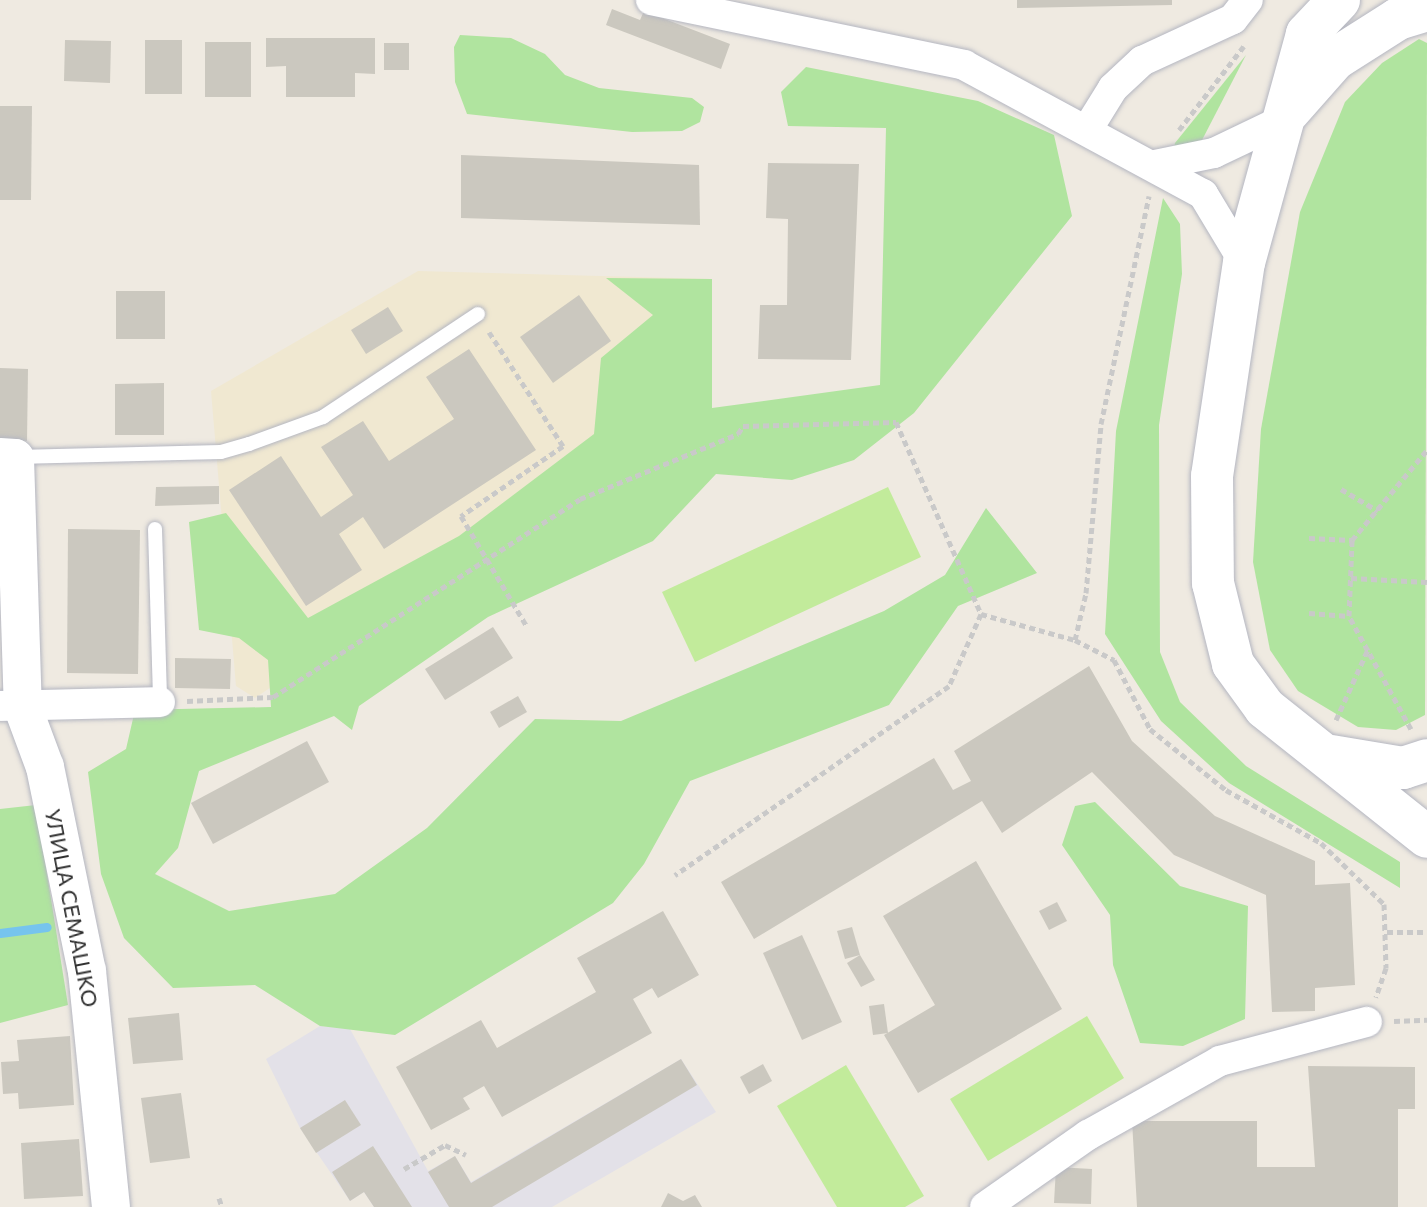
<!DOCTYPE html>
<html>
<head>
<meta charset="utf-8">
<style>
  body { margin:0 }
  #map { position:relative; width:1427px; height:1207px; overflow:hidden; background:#efeae1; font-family:Commissioner,sans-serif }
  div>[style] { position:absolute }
  .industrial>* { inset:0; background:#e3e1e8 }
  .education>* { inset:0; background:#f0e8d1 }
  .green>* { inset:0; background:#b0e49f }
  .pitch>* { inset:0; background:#c2eb9b }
  .stream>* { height:9px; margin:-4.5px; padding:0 4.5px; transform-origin:4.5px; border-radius:4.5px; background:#76c4ee }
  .building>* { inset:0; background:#cbc8bf }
  .path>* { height:5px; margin-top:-2.5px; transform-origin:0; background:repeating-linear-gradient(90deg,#c9c9c9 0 6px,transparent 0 10px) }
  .roads { filter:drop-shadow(0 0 2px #b4b6c1) drop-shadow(0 0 2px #b4b6c1) }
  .service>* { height:14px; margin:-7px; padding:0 7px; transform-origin:7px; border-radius:7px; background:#fff }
  .minor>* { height:30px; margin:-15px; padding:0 15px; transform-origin:15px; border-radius:15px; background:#fff }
  .tertiary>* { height:38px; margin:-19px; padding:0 19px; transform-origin:19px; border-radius:19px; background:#fff }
  .secondary>* { height:42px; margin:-21px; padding:0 21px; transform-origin:21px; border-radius:21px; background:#fff }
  span { translate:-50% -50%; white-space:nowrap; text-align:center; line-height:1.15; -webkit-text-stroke:6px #fff; paint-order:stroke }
  .street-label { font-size:22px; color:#2e2e2e }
</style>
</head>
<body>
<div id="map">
  <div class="industrial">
    <div style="clip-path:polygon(320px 1026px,350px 1029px,428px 1171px,455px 1156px,471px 1182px,681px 1059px,716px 1112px,552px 1207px,374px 1207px,364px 1192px,350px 1201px,300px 1128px,266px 1059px)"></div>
  </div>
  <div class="education">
    <div style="clip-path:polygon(418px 271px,712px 279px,712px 439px,479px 546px,255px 698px,236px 686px,211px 391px)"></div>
  </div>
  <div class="green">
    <div style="clip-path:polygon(460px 35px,511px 38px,545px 54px,565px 75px,599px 88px,692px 98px,704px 107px,700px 122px,682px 131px,632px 132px,467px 114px,455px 82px,454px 47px)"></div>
    <div style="clip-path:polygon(1419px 39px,1427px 43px,1425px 715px,1396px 730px,1358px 727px,1298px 691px,1270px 650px,1253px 562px,1261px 429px,1300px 212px,1345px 102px,1382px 63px)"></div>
    <div style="clip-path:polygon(1246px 55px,1201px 142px,1173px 152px,1175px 143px)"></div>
    <div style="clip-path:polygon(806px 67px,978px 101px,1054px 135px,1072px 216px,914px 413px,854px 460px,792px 480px,716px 474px,653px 541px,488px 617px,359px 706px,352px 730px,334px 716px,199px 771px,178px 848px,155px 874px,229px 911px,335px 894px,427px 828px,535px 719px,621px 721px,884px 611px,945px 575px,986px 508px,1037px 573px,958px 606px,889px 705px,690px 781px,644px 864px,613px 903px,395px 1035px,320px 1026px,255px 985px,173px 988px,124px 938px,101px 874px,88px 772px,126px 749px,135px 710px,271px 707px,268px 660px,239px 638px,199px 630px,189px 522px,226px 513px,308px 618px,459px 536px,594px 434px,601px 358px,653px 315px,606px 278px,712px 279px,712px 408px,880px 385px,886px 128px,788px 126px,781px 92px)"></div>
    <div style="clip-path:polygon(1163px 198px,1180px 224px,1182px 274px,1159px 425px,1160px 652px,1180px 702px,1246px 766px,1400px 862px,1400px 888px,1229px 783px,1161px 721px,1105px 634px,1116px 431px)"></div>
    <div style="clip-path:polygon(1095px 802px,1180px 886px,1248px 906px,1245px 1019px,1183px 1046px,1140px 1043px,1113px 965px,1110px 915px,1062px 845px,1075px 806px)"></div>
    <div style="clip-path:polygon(36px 805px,68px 1005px,0 1023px,0 809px)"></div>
  </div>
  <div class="pitch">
    <div style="clip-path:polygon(888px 487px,921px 557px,695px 662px,662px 592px)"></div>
    <div style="clip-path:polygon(1087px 1016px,1124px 1078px,988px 1161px,950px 1099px)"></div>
    <div style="clip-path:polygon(846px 1065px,924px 1196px,905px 1207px,837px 1207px,777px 1106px)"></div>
  </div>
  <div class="stream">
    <div style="left:0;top:933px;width:47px;rotate:-7.3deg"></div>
  </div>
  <div class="building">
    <div style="clip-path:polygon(1017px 0,1172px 0,1172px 5px,1017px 8px)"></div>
    <div style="clip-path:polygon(612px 9px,640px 20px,644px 11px,730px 44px,721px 69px,606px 25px)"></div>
    <div style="clip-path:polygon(266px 38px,375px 38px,375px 74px,355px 73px,355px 97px,286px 97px,286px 66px,266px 67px)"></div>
    <div style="clip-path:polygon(65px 40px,111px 41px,110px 83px,64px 81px)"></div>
    <div style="clip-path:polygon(145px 40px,182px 40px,182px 94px,145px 94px)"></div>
    <div style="clip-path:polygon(205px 42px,251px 42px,251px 97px,205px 97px)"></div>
    <div style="clip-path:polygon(384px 43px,409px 43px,409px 70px,384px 70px)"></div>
    <div style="clip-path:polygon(0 106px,32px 106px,31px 200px,0 200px)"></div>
    <div style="clip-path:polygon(461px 155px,699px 165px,700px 225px,461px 218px)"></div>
    <div style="clip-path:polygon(768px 163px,859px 164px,851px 360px,758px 359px,760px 305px,787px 305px,788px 219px,766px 218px)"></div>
    <div style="clip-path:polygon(116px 291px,165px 291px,165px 339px,116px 339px)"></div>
    <div style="clip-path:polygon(579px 295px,611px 341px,553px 383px,520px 337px)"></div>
    <div style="clip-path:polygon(388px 307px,403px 331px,366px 354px,351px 330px)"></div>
    <div style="clip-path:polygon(469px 349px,536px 450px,384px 549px,363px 517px,339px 534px,362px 570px,306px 606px,229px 490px,281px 456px,321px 517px,353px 495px,321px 447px,363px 421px,389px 461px,454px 419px,426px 377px)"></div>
    <div style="clip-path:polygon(0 368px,28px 369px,27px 441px,0 439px)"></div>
    <div style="clip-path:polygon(164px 383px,164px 435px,115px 435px,115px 384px)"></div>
    <div style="clip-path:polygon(219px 486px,219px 504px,155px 506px,156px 487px)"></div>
    <div style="clip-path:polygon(68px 529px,140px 530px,138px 674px,67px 673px)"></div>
    <div style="clip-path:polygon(493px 627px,513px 658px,445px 700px,425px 669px)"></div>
    <div style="clip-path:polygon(175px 658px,231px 659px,230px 689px,175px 688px)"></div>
    <div style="clip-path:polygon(1089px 666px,1132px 741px,1215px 816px,1315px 861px,1315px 885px,1350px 883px,1355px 985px,1315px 988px,1315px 1011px,1272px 1012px,1266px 895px,1174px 855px,1092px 772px,1002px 833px,982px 801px,754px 939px,721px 882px,934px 758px,953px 790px,971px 781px,954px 751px)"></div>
    <div style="clip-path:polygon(518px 696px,527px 712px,499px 728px,490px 712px)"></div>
    <div style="clip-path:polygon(307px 741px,329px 782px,213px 844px,191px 803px)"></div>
    <div style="clip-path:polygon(976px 861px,1062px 1009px,918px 1093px,884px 1035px,935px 1005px,883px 916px)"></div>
    <div style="clip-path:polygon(1057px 902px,1067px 921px,1049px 930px,1039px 911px)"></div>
    <div style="clip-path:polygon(663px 911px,699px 975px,658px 998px,652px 988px,633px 999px,652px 1033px,502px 1117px,484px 1086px,463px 1098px,470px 1109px,431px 1130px,396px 1067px,481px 1020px,497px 1048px,596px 992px,577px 958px)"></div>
    <div style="clip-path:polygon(852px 927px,860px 955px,845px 959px,837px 931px)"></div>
    <div style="clip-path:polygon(802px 935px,842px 1022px,802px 1040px,763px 953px)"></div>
    <div style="clip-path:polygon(860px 955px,875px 980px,861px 987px,847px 963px)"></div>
    <div style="clip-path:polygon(884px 1004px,888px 1033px,873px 1035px,869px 1006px)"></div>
    <div style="clip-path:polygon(179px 1013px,183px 1060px,133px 1064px,128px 1018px)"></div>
    <div style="clip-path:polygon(70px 1036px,74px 1105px,19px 1109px,18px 1093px,3px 1094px,1px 1062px,19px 1061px,17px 1040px)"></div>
    <div style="clip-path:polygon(681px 1059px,697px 1085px,492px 1207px,449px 1207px,428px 1172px,455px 1156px,471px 1183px)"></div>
    <div style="clip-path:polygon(763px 1064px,772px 1081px,749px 1094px,740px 1077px)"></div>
    <div style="clip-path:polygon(1308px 1066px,1415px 1067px,1415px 1109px,1398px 1109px,1398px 1207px,1137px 1207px,1132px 1121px,1257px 1121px,1257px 1167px,1315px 1167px)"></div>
    <div style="clip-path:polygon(181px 1093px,190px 1158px,150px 1163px,141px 1098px)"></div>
    <div style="clip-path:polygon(345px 1100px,361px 1125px,316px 1153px,300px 1128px)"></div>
    <div style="clip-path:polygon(79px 1139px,83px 1196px,24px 1199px,21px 1143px)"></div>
    <div style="clip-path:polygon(373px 1146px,412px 1207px,374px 1207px,364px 1192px,350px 1201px,332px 1172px)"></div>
    <div style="clip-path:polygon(1056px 1167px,1092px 1169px,1091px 1204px,1054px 1203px)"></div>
    <div style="clip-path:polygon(668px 1193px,683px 1201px,695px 1195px,702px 1207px,661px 1207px)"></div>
  </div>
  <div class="path">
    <div style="left:1179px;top:130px;width:106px;rotate:-52.3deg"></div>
    <div style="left:489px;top:332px;width:136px;rotate:57deg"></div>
    <div style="left:563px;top:446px;width:124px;rotate:145.5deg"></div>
    <div style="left:461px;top:516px;width:127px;rotate:59.2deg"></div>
    <div style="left:1341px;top:489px;width:43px;rotate:30.7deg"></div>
    <div style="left:1309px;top:538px;width:43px;rotate:2.7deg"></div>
    <div style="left:1351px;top:578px;width:76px;rotate:3deg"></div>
    <div style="left:1309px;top:613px;width:40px;rotate:4.3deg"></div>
    <div style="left:981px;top:614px;width:98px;rotate:15.5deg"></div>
    <div style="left:1075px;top:640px;width:44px;rotate:27.1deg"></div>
    <div style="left:1114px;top:660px;width:78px;rotate:62.4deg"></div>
    <div style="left:1150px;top:729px;width:97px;rotate:38.8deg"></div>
    <div style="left:1226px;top:790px;width:109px;rotate:29.2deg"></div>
    <div style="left:1321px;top:843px;width:88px;rotate:44.1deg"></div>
    <div style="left:1384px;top:904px;width:64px;rotate:88.2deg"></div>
    <div style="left:1386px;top:968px;width:31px;rotate:109deg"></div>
    <div style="left:1075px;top:640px;width:48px;rotate:-76.8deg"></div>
    <div style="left:1086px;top:593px;width:170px;rotate:-84.9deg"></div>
    <div style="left:1101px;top:424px;width:233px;rotate:-78.1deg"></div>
    <div style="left:187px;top:701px;width:86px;rotate:-2.7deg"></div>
    <div style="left:273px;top:697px;width:365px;rotate:-32.8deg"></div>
    <div style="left:580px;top:499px;width:171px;rotate:-22.4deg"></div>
    <div style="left:738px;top:434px;width:9px;rotate:-58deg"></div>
    <div style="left:743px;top:426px;width:153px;rotate:-1.5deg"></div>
    <div style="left:896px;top:422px;width:210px;rotate:66.1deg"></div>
    <div style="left:981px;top:614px;width:79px;rotate:114deg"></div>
    <div style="left:949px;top:686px;width:333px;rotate:145.4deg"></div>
    <div style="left:1336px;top:720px;width:78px;rotate:-65.7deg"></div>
    <div style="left:1411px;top:729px;width:129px;rotate:-118.8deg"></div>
    <div style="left:1349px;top:616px;width:76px;rotate:-87.7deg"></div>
    <div style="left:1352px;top:540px;width:117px;rotate:-50.2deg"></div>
    <div style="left:1387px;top:932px;width:40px"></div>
    <div style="left:1394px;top:1021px;width:33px;rotate:-2deg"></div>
    <div style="left:404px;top:1169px;width:48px;rotate:-30.3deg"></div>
    <div style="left:445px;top:1145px;width:23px;rotate:25deg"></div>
    <div style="left:219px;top:1198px;width:9px;rotate:72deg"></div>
  </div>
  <div class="roads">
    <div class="service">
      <div style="left:16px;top:457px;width:205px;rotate:-1.4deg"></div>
      <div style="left:221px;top:452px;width:29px;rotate:-16deg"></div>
      <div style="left:249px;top:444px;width:79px;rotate:-20deg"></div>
      <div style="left:323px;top:417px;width:186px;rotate:-33.6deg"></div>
      <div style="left:155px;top:529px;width:173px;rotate:88.3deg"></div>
    </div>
    <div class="minor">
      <div style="left:651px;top:0;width:320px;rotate:11.7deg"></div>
      <div style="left:964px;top:65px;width:272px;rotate:28.4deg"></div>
      <div style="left:1203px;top:194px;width:79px;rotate:58.9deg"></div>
      <div style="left:1087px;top:130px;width:49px;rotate:-58.2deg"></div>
      <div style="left:1113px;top:88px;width:40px;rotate:-43deg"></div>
      <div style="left:1142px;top:61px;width:100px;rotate:-24.8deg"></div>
      <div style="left:1233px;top:19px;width:24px;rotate:-52deg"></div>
      <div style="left:1155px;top:165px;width:60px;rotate:-11.5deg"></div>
      <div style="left:1214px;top:153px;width:74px;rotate:-25.5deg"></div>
      <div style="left:0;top:706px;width:160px;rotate:-1.4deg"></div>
      <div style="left:985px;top:1207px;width:126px;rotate:-35deg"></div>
      <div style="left:1088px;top:1135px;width:151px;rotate:-29.3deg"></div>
      <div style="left:1220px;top:1061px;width:152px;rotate:-14.9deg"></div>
    </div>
    <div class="tertiary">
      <div style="left:0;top:457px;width:15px;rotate:4deg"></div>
      <div style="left:15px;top:458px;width:250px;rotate:88.2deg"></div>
      <div style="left:23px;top:708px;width:63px;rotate:69.6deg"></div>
      <div style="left:45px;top:767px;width:208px;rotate:78.4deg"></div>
      <div style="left:87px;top:971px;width:237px;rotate:84.2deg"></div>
    </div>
    <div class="secondary">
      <div style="left:1339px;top:0;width:47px;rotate:133.3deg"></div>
      <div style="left:1307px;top:34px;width:237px;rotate:105.4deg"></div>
      <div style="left:1244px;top:262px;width:216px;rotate:98.5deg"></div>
      <div style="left:1212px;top:476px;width:107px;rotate:89.5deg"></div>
      <div style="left:1213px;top:583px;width:83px;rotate:76.1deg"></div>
      <div style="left:1233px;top:664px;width:54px;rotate:54deg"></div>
      <div style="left:1265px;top:708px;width:207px;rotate:38.5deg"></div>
      <div style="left:1289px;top:111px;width:69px;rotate:-48.5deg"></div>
      <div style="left:1335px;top:59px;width:75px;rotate:-32.4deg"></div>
      <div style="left:1398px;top:19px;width:30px;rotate:-17deg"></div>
      <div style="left:1331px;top:756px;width:73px;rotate:9.5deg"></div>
      <div style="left:1403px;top:768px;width:25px;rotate:-18deg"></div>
    </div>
  </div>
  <div class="street-label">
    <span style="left:72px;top:908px;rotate:79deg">УЛИЦА СЕМАШКО</span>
  </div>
</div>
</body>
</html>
